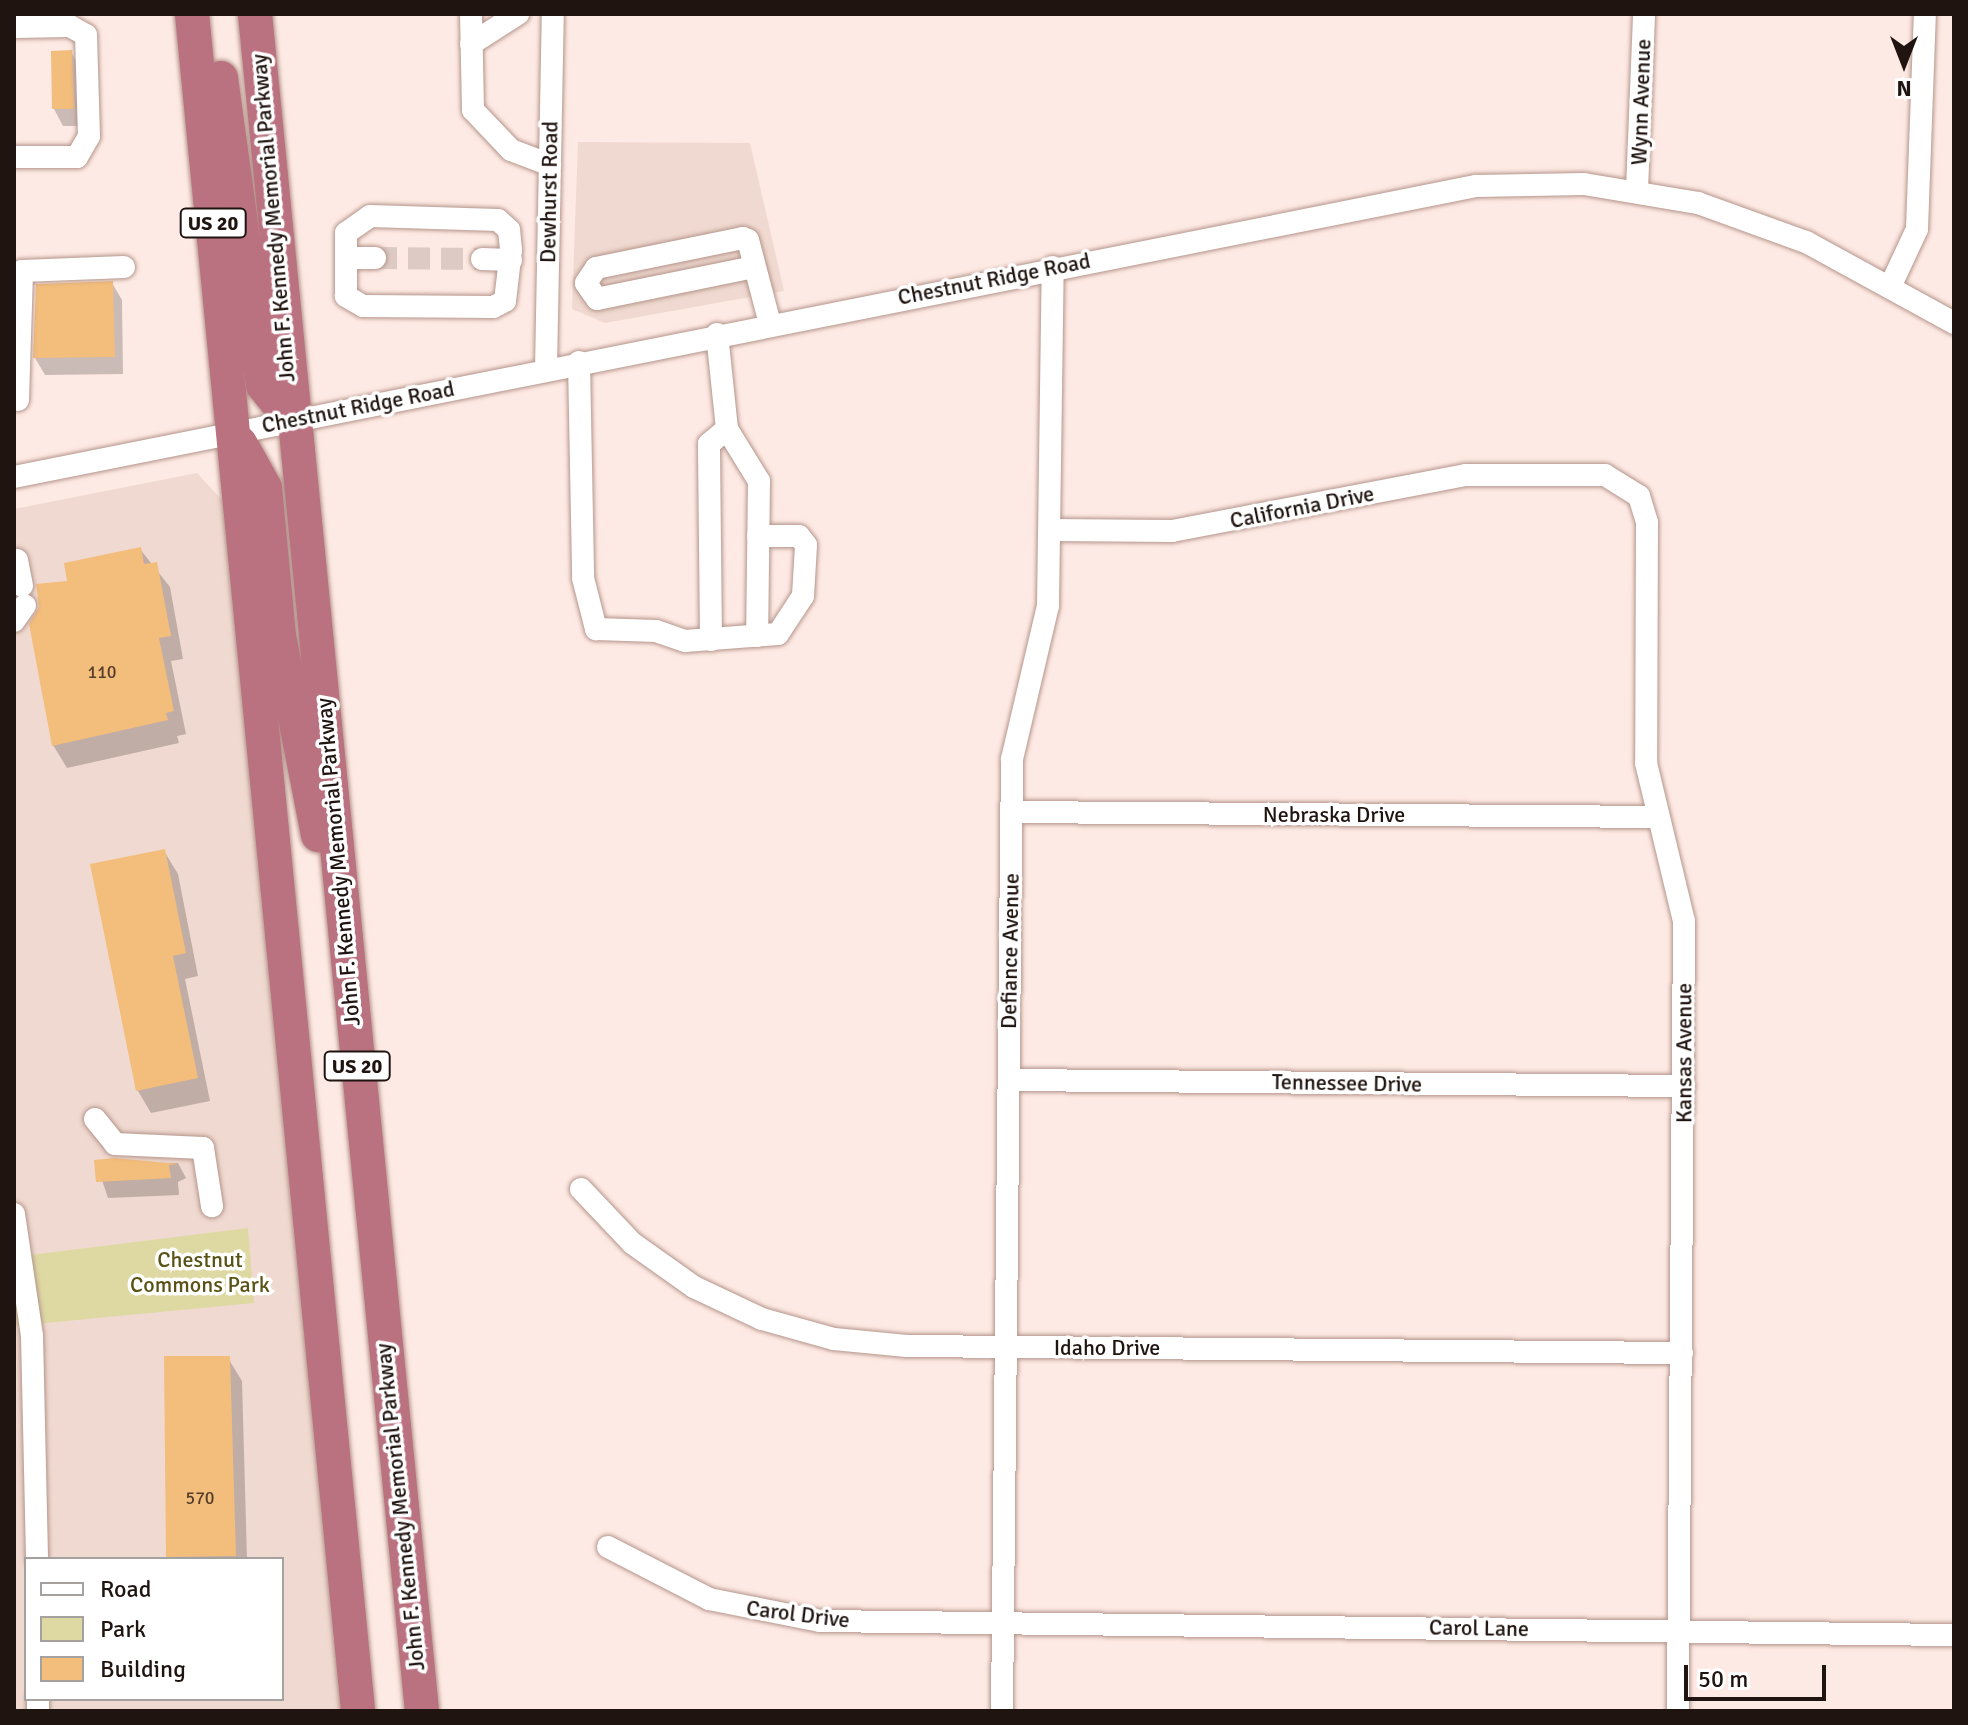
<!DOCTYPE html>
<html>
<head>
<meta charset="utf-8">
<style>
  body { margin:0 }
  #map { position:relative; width:1968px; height:1725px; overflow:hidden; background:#feeae4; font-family:Signika,sans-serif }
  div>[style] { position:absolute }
  .built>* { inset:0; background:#f0d9d0 }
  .green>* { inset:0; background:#ded9a3 }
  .shadow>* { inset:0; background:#0003 }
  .building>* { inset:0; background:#f3bd7b }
  .minor-tunnel>* { height:22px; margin-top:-11px; transform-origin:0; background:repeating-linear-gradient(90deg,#ddcac4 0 22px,transparent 0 33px) }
  .roads { filter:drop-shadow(0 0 2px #b4958b) drop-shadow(0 0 2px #b4958b) }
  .minor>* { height:22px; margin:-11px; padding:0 11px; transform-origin:11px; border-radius:11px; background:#fff }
  .highway>* { height:34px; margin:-17px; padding:0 17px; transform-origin:17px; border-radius:17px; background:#ba7180 }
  span { translate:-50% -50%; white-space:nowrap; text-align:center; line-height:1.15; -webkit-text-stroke:7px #fff; paint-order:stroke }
  .number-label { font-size:18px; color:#543e2b }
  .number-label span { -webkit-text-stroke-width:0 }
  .shield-label span { padding:2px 6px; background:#fff; border:2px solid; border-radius:6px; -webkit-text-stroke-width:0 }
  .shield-label { font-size:20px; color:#1f1410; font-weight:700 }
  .street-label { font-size:22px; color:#1f1410 }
  .park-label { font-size:22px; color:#595214 }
  .frame { position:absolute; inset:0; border:16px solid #1f1410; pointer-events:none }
  .legend { position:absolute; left:24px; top:1557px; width:260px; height:144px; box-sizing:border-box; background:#fff; border:2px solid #a5a19f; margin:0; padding:10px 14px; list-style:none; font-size:24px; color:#1f1410 }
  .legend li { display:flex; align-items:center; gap:16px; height:40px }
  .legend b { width:40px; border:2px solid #a5a19f }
  .north { position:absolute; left:1864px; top:24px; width:80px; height:80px; -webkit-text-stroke:6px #fff; paint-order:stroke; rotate:180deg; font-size:22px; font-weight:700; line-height:32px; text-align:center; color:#1f1410 }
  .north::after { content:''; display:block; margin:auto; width:28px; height:36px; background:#1f1410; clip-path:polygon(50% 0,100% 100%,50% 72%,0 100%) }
  .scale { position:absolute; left:1684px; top:1665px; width:142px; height:36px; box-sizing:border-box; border:4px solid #1f1410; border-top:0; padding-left:10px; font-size:24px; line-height:28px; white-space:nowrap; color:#1f1410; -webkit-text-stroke:6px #fff; paint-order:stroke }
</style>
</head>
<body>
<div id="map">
  <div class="built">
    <div style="clip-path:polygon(578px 142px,750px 143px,784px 291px,605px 323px,572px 309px)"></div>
    <div style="clip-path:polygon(evenodd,197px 473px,223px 501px,341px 1711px,14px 1711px,14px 509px,197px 473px,26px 1559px,282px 1559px,282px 1699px,26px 1699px,26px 1559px)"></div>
  </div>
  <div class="green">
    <div style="clip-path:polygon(248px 1228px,254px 1303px,14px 1326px,14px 1257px)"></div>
  </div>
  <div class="shadow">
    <div style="clip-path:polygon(71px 52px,81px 69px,83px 126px,63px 126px,54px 109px)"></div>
    <div style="clip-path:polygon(112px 283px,122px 300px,123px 374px,45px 375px,35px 358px)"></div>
    <div style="clip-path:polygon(140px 549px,170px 587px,183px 659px,171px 661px,186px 734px,177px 736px,179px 743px,67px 768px,53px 745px,69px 582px)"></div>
    <div style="clip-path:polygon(164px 851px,178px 874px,198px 976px,185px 979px,210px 1101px,151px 1113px,138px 1091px)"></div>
    <div style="clip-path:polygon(96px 1162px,178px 1163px,186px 1178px,178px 1182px,179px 1195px,108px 1198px)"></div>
    <div style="clip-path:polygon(228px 1358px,242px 1381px,247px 1559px,169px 1559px)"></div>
  </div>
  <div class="building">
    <div style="clip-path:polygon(72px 50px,74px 109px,52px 109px,51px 51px)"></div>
    <div style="clip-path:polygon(113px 281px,115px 357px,33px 358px,36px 284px)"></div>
    <div style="clip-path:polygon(141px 547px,144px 564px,157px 562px,171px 636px,159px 638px,174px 711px,166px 713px,168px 720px,52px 746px,29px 624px,39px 607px,36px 584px,67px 581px,64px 563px)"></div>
    <div style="clip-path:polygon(165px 849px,186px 953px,173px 956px,198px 1078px,136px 1091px,90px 864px)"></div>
    <div style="clip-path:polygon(94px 1160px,114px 1158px,179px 1164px,169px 1165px,171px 1178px,96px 1182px)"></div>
    <div style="clip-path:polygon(164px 1356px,230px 1356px,236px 1556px,166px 1557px)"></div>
  </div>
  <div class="minor-tunnel">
    <div style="left:375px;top:258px;width:107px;rotate:0.5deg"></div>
  </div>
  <div class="roads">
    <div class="minor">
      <div style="left:471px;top:14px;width:96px;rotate:88.8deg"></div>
      <div style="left:473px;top:110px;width:55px;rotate:46.5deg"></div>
      <div style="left:511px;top:150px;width:42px;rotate:21deg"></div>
      <div style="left:471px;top:44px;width:56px;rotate:-32.6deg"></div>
      <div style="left:16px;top:157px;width:61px"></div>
      <div style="left:77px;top:157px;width:24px;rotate:-60deg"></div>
      <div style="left:89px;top:136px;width:101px;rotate:-91.7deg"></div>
      <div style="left:86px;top:35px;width:18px;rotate:-151deg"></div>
      <div style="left:70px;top:26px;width:54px;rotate:178.9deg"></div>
      <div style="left:1637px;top:190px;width:176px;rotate:-87.7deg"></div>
      <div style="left:370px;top:216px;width:128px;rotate:1.8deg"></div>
      <div style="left:498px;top:220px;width:15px;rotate:42deg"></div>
      <div style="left:509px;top:230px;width:20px;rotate:84deg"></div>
      <div style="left:511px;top:250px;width:51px;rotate:96.7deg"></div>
      <div style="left:505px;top:301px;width:13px;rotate:153deg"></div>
      <div style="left:493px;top:307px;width:130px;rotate:-179.6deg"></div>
      <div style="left:363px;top:306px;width:20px;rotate:-150deg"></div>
      <div style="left:346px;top:296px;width:63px;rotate:-90deg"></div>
      <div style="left:346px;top:233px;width:29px;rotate:-35deg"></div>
      <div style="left:346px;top:258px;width:29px"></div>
      <div style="left:482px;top:259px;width:29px;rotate:2deg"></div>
      <div style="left:754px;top:267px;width:160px;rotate:168.5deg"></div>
      <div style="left:597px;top:299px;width:19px;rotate:-125deg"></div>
      <div style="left:586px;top:283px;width:18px;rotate:-56deg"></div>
      <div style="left:596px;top:268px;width:150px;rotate:-11.5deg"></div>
      <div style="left:743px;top:238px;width:5px;rotate:22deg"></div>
      <div style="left:748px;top:240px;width:87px;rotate:75.3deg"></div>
      <div style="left:1890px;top:287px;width:64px;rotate:-65deg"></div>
      <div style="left:1917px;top:229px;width:215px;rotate:-87.9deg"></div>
      <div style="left:717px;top:334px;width:96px;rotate:84deg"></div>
      <div style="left:727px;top:429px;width:61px;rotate:58.4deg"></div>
      <div style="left:759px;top:481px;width:155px;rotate:90.7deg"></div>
      <div style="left:579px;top:362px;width:216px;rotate:88.9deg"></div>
      <div style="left:583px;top:578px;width:53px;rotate:75.7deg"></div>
      <div style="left:596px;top:629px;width:60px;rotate:1.9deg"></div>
      <div style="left:656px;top:631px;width:31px;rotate:19deg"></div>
      <div style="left:685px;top:641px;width:93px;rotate:-4.3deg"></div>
      <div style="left:778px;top:634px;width:45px;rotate:-56.7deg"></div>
      <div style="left:803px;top:596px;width:51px;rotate:-86.6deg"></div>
      <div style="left:806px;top:545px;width:11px;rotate:-128deg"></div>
      <div style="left:799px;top:536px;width:41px;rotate:180deg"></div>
      <div style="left:546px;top:369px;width:355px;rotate:-88.9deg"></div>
      <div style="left:18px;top:400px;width:129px;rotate:-88.2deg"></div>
      <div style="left:22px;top:271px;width:102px;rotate:-2.2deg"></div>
      <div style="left:14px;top:477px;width:1491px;rotate:-11.26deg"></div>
      <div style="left:1476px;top:186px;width:108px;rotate:-1.1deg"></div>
      <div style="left:1584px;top:184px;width:116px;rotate:9.5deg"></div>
      <div style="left:1698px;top:203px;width:115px;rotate:19.9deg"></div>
      <div style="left:1806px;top:242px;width:169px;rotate:28.7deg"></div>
      <div style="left:1051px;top:530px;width:121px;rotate:0.5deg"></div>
      <div style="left:1172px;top:531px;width:299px;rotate:-10.8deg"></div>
      <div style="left:1466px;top:475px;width:139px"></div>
      <div style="left:1605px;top:475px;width:40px;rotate:32deg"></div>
      <div style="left:1639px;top:496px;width:28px;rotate:73deg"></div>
      <div style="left:1647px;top:523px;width:240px;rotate:90.2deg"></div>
      <div style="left:1646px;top:763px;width:163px;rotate:76.5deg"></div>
      <div style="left:1684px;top:921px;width:790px;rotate:90.44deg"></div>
      <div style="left:17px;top:560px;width:26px;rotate:79deg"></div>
      <div style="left:14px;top:621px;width:19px;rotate:-55deg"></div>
      <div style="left:711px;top:640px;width:196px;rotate:-90.6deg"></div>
      <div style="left:709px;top:444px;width:23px;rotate:-40deg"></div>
      <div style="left:1012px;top:812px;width:644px;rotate:0.44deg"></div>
      <div style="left:1009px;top:1080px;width:675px;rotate:0.51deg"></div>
      <div style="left:95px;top:1119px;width:32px;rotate:51deg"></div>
      <div style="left:115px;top:1144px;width:88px;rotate:2.6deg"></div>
      <div style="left:203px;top:1148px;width:59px;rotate:81.2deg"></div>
      <div style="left:581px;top:1189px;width:74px;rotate:46.6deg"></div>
      <div style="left:632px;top:1243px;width:76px;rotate:35.4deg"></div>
      <div style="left:694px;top:1287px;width:75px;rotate:25.2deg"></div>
      <div style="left:762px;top:1319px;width:75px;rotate:15.5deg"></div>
      <div style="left:834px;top:1339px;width:73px;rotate:5.5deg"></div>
      <div style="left:907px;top:1346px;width:775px;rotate:0.52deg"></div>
      <div style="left:14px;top:1214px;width:123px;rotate:81.6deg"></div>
      <div style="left:32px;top:1336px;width:223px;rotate:88.7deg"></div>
      <div style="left:608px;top:1547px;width:114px;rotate:27.2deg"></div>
      <div style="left:709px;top:1599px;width:113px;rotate:11.2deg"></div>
      <div style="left:820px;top:1621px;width:1134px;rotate:0.71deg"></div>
      <div style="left:38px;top:1699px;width:12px;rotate:90deg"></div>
      <div style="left:1002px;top:1711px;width:952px;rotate:-89.4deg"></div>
      <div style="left:1012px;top:759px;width:157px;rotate:-76.8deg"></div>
      <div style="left:1048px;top:606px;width:339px;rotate:-89.2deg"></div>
    </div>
    <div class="highway">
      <div style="left:192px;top:14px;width:1705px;rotate:84.41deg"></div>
      <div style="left:255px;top:14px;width:1705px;rotate:84.38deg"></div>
      <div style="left:221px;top:78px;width:310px;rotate:82.2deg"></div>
      <div style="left:263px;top:385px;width:46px;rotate:51.1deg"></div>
      <div style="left:240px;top:443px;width:51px;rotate:60.9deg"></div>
      <div style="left:265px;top:488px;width:149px;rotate:84.6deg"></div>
      <div style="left:279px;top:636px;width:203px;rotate:78.9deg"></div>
    </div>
  </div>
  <div class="number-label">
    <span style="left:102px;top:672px">110</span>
    <span style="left:200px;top:1498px">570</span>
  </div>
  <div class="shield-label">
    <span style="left:213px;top:223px">US 20</span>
    <span style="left:357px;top:1066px">US 20</span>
  </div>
  <div class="street-label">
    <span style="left:1641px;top:102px;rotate:-88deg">Wynn Avenue</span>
    <span style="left:549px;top:192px;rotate:-89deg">Dewhurst Road</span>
    <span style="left:273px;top:218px;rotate:-95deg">John F. Kennedy Memorial Parkway</span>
    <span style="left:994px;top:279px;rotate:-11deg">Chestnut Ridge Road</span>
    <span style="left:358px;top:407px;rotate:-11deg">Chestnut Ridge Road</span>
    <span style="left:1302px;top:507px;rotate:-11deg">California Drive</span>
    <span style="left:1334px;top:815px">Nebraska Drive</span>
    <span style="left:338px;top:862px;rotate:-95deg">John F. Kennedy Memorial Parkway</span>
    <span style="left:1010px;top:951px;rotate:-89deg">Defiance Avenue</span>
    <span style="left:1684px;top:1053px;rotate:-90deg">Kansas Avenue</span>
    <span style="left:1347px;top:1083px;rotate:1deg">Tennessee Drive</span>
    <span style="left:1107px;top:1348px">Idaho Drive</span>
    <span style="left:400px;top:1507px;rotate:-96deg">John F. Kennedy Memorial Parkway</span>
    <span style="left:798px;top:1614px;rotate:7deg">Carol Drive</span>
    <span style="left:1479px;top:1628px;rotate:1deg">Carol Lane</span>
  </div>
  <div class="park-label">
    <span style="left:200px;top:1272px">Chestnut<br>Commons Park</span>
  </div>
  <div class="frame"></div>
  <ul class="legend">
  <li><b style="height:10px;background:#fff"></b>Road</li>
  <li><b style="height:22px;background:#ded9a3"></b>Park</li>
  <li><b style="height:22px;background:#f3bd7b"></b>Building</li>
  </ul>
  <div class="north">N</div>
  <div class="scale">50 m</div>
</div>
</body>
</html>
